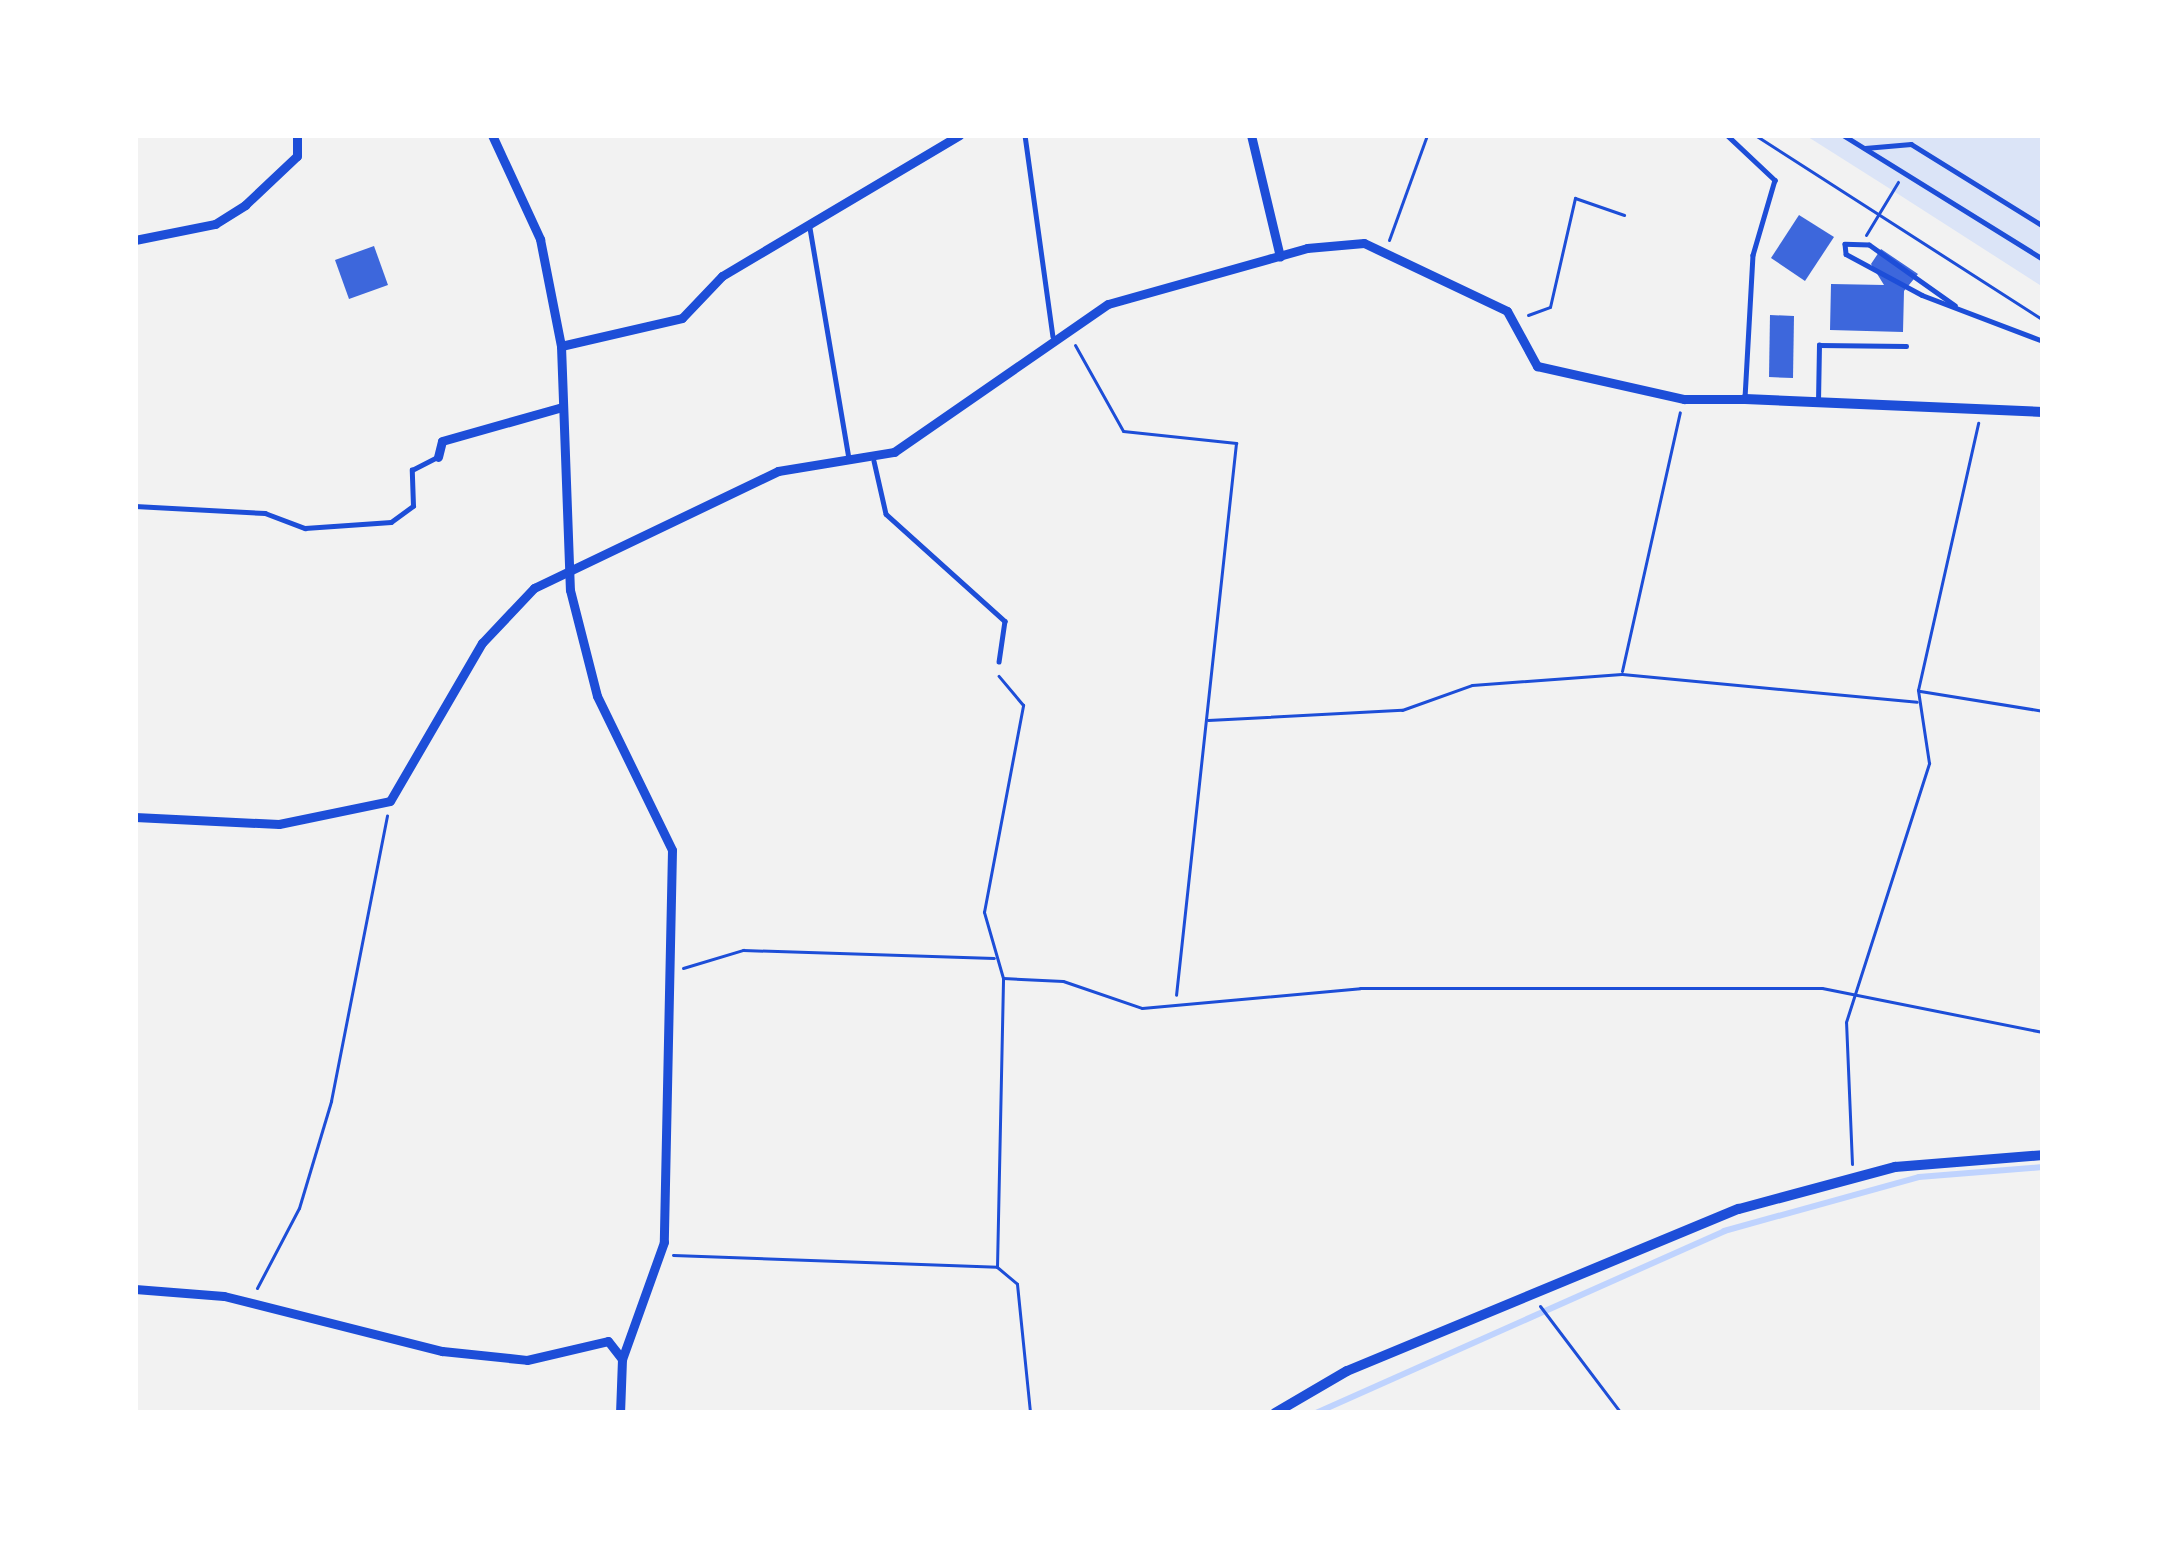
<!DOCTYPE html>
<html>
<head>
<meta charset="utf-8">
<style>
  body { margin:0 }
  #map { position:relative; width:2178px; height:1548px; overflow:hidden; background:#f2f2f2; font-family:Cabin,sans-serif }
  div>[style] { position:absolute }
  .green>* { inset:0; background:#dbe4f7 }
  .stream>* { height:6px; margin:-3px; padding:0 3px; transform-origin:3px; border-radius:3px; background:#bfd3fe }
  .building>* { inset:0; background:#3d67dc }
  .path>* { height:3px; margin:-1.5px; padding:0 1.5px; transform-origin:1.5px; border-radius:1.5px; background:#1d4ed8 }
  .service>* { height:4.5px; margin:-2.25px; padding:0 2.25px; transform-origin:2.25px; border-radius:2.25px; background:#1d4ed8 }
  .minor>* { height:9px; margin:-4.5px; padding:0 4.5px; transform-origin:4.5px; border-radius:4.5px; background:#1d4ed8 }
  .tertiary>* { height:10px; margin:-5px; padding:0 5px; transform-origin:5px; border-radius:5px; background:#1d4ed8 }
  span { translate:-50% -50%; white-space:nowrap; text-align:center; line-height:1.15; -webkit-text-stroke:12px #fff; paint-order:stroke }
  .frame { position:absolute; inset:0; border:138px solid #fff; pointer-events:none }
</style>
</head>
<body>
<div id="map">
  <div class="green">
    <div style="clip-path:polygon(1805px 135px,2043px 135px,2043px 287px,1884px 185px)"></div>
  </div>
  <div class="stream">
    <div style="left:1316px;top:1413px;width:447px;rotate:-24deg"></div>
    <div style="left:1724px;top:1231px;width:202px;rotate:-15.5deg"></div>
    <div style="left:1919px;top:1177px;width:124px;rotate:-4.6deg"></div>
  </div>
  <div class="building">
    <div style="clip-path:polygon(1799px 215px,1834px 237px,1805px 281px,1771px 258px)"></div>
    <div style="clip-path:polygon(374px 246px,388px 285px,349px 299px,335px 260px)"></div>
    <div style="clip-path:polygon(1881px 249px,1918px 274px,1904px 291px,1903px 332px,1830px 330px,1831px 284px,1884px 285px,1871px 264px)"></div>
    <div style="clip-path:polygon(1770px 315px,1794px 316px,1793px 378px,1769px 377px)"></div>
  </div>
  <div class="path">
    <div style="left:1755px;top:135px;width:342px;rotate:32.7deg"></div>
    <div style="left:1866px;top:235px;width:62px;rotate:-58.9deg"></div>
    <div style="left:1389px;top:240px;width:112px;rotate:-70.1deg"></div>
    <div style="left:1528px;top:315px;width:23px;rotate:-20deg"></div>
    <div style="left:1550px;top:307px;width:112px;rotate:-77.1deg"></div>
    <div style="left:1575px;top:198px;width:52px;rotate:19.1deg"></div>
    <div style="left:1075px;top:345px;width:98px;rotate:60.8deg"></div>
    <div style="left:1123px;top:431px;width:114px;rotate:6.1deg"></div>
    <div style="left:1236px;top:443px;width:555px;rotate:96.2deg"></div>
    <div style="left:1622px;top:671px;width:265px;rotate:-77.4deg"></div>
    <div style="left:1920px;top:691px;width:125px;rotate:9.2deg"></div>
    <div style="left:1208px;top:720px;width:194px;rotate:-3deg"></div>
    <div style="left:1402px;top:710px;width:74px;rotate:-19.7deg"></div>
    <div style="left:1472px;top:685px;width:150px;rotate:-4.2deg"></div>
    <div style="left:1622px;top:674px;width:296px;rotate:5.4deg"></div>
    <div style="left:683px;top:968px;width:63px;rotate:-16.7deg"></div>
    <div style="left:743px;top:950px;width:251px;rotate:1.8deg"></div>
    <div style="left:1003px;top:978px;width:60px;rotate:2.9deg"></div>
    <div style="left:1063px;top:981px;width:83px;rotate:18.9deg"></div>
    <div style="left:1142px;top:1008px;width:219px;rotate:-5.2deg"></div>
    <div style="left:1360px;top:988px;width:462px"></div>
    <div style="left:1822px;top:988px;width:225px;rotate:11.3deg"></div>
    <div style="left:1852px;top:1164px;width:142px;rotate:-92.4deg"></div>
    <div style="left:1846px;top:1022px;width:272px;rotate:-72.2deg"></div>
    <div style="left:1929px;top:763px;width:74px;rotate:-98.6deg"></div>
    <div style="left:1918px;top:690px;width:274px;rotate:-77.3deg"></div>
    <div style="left:673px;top:1255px;width:324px;rotate:2.1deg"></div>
    <div style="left:997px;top:1267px;width:26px;rotate:40deg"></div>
    <div style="left:1017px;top:1284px;width:130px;rotate:84.2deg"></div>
    <div style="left:997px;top:1267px;width:289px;rotate:-88.8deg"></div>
    <div style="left:1003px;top:978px;width:69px;rotate:-106.1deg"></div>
    <div style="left:984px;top:912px;width:211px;rotate:-79.3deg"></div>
    <div style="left:1023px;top:705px;width:38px;rotate:-130deg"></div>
    <div style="left:257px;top:1288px;width:90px;rotate:-62.3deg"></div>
    <div style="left:299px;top:1208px;width:112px;rotate:-73.3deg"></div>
    <div style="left:331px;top:1101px;width:291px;rotate:-78.9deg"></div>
    <div style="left:1540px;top:1306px;width:134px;rotate:52.9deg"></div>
  </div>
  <div class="service">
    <div style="left:1025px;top:135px;width:203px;rotate:82.1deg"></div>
    <div style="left:1727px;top:135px;width:66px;rotate:43.2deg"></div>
    <div style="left:1775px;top:180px;width:78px;rotate:106.3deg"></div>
    <div style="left:1753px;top:255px;width:144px;rotate:93.2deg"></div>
    <div style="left:1843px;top:135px;width:235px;rotate:31.8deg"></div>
    <div style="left:1865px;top:148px;width:46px;rotate:-5deg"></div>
    <div style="left:1911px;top:144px;width:155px;rotate:31.8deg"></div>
    <div style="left:810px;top:228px;width:234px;rotate:80.4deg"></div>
    <div style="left:1955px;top:306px;width:105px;rotate:-144.7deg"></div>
    <div style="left:1869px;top:245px;width:24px;rotate:-178deg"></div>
    <div style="left:1845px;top:244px;width:10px;rotate:84deg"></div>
    <div style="left:1846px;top:254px;width:86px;rotate:28.3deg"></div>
    <div style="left:1922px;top:295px;width:129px;rotate:20.8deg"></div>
    <div style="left:1818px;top:402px;width:57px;rotate:-89deg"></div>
    <div style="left:1819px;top:345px;width:87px;rotate:0.7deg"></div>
    <div style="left:874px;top:461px;width:54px;rotate:77.2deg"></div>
    <div style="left:886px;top:514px;width:160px;rotate:42deg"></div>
    <div style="left:1005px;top:621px;width:41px;rotate:98.3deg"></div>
    <div style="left:135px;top:506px;width:130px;rotate:3.1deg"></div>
    <div style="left:265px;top:513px;width:43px;rotate:20.6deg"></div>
    <div style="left:305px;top:528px;width:86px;rotate:-4deg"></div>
    <div style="left:391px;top:522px;width:27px;rotate:-36deg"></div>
    <div style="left:413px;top:506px;width:36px;rotate:-92deg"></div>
    <div style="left:412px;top:470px;width:29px;rotate:-27deg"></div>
  </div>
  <div class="minor">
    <div style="left:492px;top:135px;width:115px;rotate:65.2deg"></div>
    <div style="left:540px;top:239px;width:109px;rotate:78.9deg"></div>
    <div style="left:561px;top:346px;width:244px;rotate:87.9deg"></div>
    <div style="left:570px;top:590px;width:109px;rotate:75.7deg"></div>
    <div style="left:597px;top:696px;width:171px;rotate:64deg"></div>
    <div style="left:672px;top:850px;width:392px;rotate:91.2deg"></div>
    <div style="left:664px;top:1242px;width:124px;rotate:109.7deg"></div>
    <div style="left:622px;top:1359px;width:54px;rotate:92.1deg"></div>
    <div style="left:1251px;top:135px;width:125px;rotate:76.6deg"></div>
    <div style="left:135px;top:240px;width:82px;rotate:-11.3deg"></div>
    <div style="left:215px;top:224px;width:36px;rotate:-32deg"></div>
    <div style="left:245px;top:205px;width:71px;rotate:-43.3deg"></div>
    <div style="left:297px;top:156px;width:21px;rotate:-90deg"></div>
    <div style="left:561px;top:346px;width:124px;rotate:-13deg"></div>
    <div style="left:682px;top:318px;width:58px;rotate:-46.4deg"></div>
    <div style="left:722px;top:276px;width:276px;rotate:-30.7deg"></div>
    <div style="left:438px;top:457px;width:16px;rotate:-76deg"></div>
    <div style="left:442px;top:441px;width:125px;rotate:-15.8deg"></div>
    <div style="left:135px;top:817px;width:144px;rotate:2.8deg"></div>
    <div style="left:279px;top:824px;width:113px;rotate:-11.7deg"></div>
    <div style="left:390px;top:801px;width:183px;rotate:-59.8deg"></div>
    <div style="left:482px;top:643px;width:76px;rotate:-46.6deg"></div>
    <div style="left:534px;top:588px;width:271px;rotate:-25.6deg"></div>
    <div style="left:778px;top:471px;width:118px;rotate:-9.3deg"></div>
    <div style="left:894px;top:452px;width:260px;rotate:-34.7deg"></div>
    <div style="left:1108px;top:304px;width:207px;rotate:-15.7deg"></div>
    <div style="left:1307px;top:248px;width:57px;rotate:-5deg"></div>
    <div style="left:1364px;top:243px;width:158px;rotate:25.4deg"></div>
    <div style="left:1507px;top:311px;width:63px;rotate:61.4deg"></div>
    <div style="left:1537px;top:366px;width:151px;rotate:12.7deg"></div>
    <div style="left:1684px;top:399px;width:61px"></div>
    <div style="left:135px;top:1289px;width:89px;rotate:4.5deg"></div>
    <div style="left:224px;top:1296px;width:225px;rotate:14.2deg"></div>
    <div style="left:442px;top:1351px;width:85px;rotate:6deg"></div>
    <div style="left:527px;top:1360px;width:83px;rotate:-13.2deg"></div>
    <div style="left:608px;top:1341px;width:23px;rotate:52deg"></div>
  </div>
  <div class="tertiary">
    <div style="left:1745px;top:399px;width:298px;rotate:2.5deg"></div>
    <div style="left:1275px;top:1413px;width:83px;rotate:-30.3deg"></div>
    <div style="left:1347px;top:1371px;width:424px;rotate:-22.5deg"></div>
    <div style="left:1739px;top:1209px;width:162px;rotate:-15.1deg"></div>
    <div style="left:1895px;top:1167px;width:148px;rotate:-4.6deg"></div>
  </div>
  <div class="frame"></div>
</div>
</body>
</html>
